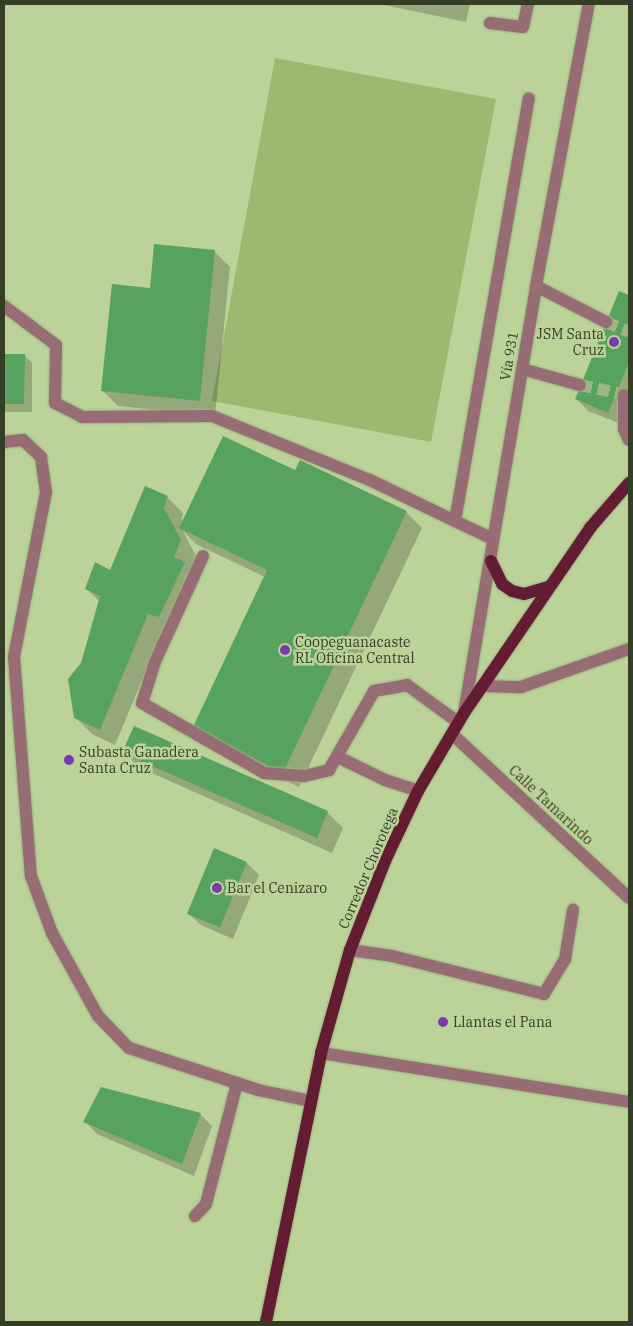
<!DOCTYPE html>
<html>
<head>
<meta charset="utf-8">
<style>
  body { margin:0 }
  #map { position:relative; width:633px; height:1326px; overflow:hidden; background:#bbd399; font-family:"IBM Plex Serif",serif }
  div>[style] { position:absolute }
  .green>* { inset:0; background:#9cb871 }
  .shadow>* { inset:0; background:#0003 }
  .building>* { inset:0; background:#58a25f }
  .minor-tunnel>* { height:12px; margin-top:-6px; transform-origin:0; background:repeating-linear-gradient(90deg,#a0b582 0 12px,transparent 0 18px) }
  .roads { filter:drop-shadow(0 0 1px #9db280) drop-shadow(0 0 1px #9db280) }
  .minor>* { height:12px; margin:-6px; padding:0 6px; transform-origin:6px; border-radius:6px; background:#976c74 }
  .major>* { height:12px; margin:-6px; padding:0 6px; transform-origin:6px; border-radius:6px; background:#641c32 }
  .dots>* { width:14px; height:14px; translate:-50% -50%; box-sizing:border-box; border:2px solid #bbd399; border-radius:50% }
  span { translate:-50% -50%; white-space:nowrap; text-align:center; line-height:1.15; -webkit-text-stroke:5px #bbd399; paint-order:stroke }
  .poi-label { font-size:14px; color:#343e26 }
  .right { translate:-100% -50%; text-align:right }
  .left { translate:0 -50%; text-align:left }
  .street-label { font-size:14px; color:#343e26 }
  .frame { position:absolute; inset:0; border:5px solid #343e26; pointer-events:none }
</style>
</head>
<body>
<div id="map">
  <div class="green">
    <div style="clip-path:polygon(275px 58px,496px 99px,431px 442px,212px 401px)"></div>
  </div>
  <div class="shadow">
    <div style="clip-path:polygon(379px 4px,470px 4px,466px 22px)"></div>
    <div style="clip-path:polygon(214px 251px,230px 267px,215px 416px,118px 406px,102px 390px,151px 289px)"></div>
    <div style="clip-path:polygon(620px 292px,629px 296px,629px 403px,621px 424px,588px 411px,576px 398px)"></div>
    <div style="clip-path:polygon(4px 355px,24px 355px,32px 363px,32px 412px,4px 412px)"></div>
    <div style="clip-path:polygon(295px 472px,406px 512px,422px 528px,299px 787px,209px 745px,265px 577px,196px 544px,183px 531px,196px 556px,191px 570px,200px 579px,175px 632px,163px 629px,115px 745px,92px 734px,76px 718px,82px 664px,100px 602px,86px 588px,110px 572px,145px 487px,168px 498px,183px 513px,181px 528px)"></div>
    <div style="clip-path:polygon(135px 728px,328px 813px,343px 828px,332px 853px,140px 768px,124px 753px)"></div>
    <div style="clip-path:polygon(247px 863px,259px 875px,233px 939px,201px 925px,188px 913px)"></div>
    <div style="clip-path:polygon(200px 1114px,212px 1126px,194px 1176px,97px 1134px,85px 1121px)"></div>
  </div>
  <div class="building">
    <div style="clip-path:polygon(154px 244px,215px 250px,200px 401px,101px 391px,112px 284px,150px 288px)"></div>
    <div style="clip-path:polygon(619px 291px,629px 295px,629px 362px,608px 413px,575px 399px)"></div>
    <div style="clip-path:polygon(4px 354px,25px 354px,24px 404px,4px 404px)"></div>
    <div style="clip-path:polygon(223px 436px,295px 470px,300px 460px,407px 511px,283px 773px,192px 729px,267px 570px,179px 528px)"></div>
    <div style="clip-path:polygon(145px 486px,168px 496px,164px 508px,181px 540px,174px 557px,185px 562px,159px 617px,148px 614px,100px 730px,74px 718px,68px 679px,81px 663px,100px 596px,85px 589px,95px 562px,110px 570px)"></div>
    <div style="clip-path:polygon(134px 726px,328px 811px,317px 838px,122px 753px)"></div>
    <div style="clip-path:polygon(214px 848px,247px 862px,220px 927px,187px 914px)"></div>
    <div style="clip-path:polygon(101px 1087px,201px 1113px,182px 1164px,83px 1122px)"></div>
  </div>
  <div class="minor-tunnel">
    <div style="left:606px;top:322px;width:25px;rotate:23deg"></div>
    <div style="left:580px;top:385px;width:38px;rotate:12deg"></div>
  </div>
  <div class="roads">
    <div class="minor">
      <div style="left:490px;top:23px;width:33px;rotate:7deg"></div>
      <div style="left:523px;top:27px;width:24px;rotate:-78deg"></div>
      <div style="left:536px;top:286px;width:79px;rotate:27.2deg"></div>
      <div style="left:4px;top:306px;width:65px;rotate:36.9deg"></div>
      <div style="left:56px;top:345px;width:58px;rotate:91deg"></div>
      <div style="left:55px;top:403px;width:30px;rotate:27deg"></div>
      <div style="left:82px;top:417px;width:130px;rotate:-0.4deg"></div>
      <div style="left:212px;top:416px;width:170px;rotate:22.1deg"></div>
      <div style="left:370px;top:480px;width:94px;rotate:25.8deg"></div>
      <div style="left:522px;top:369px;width:60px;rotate:15.4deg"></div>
      <div style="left:624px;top:395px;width:34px;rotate:90deg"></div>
      <div style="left:624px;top:429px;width:12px;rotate:66deg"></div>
      <div style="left:4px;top:442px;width:19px;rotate:-6deg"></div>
      <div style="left:23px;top:440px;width:25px;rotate:43deg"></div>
      <div style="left:41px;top:457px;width:35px;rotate:82deg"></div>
      <div style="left:46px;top:492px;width:168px;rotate:101deg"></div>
      <div style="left:14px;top:657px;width:220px;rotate:85.6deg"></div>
      <div style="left:31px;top:876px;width:61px;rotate:69.8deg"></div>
      <div style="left:52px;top:933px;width:95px;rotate:61deg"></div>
      <div style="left:98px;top:1016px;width:45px;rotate:45.9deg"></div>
      <div style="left:129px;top:1048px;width:136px;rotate:18deg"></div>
      <div style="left:258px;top:1090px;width:53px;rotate:11.9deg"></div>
      <div style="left:493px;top:539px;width:42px;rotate:-154.7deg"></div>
      <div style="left:455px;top:521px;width:429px;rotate:-80.1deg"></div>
      <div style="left:203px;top:556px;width:116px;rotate:114.4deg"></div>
      <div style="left:155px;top:662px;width:43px;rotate:107.6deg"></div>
      <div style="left:142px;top:703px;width:141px;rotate:29.8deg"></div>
      <div style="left:264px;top:773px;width:40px;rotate:4.3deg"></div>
      <div style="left:304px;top:776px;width:26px;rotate:-13deg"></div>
      <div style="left:329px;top:770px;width:91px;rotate:-60.3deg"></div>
      <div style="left:374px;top:691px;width:34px;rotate:-10deg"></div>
      <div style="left:407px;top:685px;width:63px;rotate:36deg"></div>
      <div style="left:483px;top:686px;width:38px;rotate:2deg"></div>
      <div style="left:521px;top:687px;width:114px;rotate:-19.4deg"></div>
      <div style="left:464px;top:713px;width:433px;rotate:-80.4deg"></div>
      <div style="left:536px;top:286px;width:287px;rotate:-79.4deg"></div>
      <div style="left:452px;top:734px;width:241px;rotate:42.8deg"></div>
      <div style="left:338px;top:757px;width:52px;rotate:26.1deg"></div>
      <div style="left:385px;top:780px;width:35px;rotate:18deg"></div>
      <div style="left:350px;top:950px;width:42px;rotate:8.1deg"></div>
      <div style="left:392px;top:956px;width:157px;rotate:14deg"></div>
      <div style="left:544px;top:994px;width:41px;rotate:-59deg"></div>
      <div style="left:565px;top:959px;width:50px;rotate:-80.7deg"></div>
      <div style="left:321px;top:1053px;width:312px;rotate:9deg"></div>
      <div style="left:195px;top:1216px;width:16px;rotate:-47deg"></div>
      <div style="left:206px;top:1204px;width:125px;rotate:-75.6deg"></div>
    </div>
    <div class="major">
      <div style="left:491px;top:561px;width:25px;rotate:64deg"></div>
      <div style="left:502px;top:584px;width:12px;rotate:35deg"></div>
      <div style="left:512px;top:591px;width:12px;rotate:14deg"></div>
      <div style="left:524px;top:594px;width:25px;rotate:-16deg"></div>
      <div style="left:266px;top:1322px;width:275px;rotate:-78.4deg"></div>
      <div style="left:321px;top:1053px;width:107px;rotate:-74.3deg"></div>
      <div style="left:350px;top:950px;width:96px;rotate:-68.5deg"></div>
      <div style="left:385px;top:861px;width:77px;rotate:-64.8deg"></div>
      <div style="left:418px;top:791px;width:91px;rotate:-59.5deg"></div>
      <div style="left:464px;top:713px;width:224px;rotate:-55.7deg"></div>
      <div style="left:590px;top:528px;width:60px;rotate:-49.1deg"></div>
    </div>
  </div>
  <div class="dots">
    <div style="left:614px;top:342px;background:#7a39ae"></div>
    <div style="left:285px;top:650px;background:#7a39ae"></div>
    <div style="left:69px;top:760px;background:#7a39ae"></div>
    <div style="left:217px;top:888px;background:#7a39ae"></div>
    <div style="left:443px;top:1022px;background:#7a39ae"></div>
  </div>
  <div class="poi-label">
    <span class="right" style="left:604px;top:342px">JSM Santa<br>Cruz</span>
    <span class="left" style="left:295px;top:650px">Coopeguanacaste<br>RL Oficina Central</span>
    <span class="left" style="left:79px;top:760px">Subasta Ganadera<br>Santa Cruz</span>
    <span class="left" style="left:227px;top:888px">Bar el Cenizaro</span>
    <span class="left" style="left:453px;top:1022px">Llantas el Pana</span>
  </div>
  <div class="street-label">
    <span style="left:509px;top:356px;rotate:-80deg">Vía 931</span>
    <span style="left:551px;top:805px;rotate:43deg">Calle Tamarindo</span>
    <span style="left:368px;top:868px;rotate:-67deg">Corredor Chorotega</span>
  </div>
  <div class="frame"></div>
</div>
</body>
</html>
